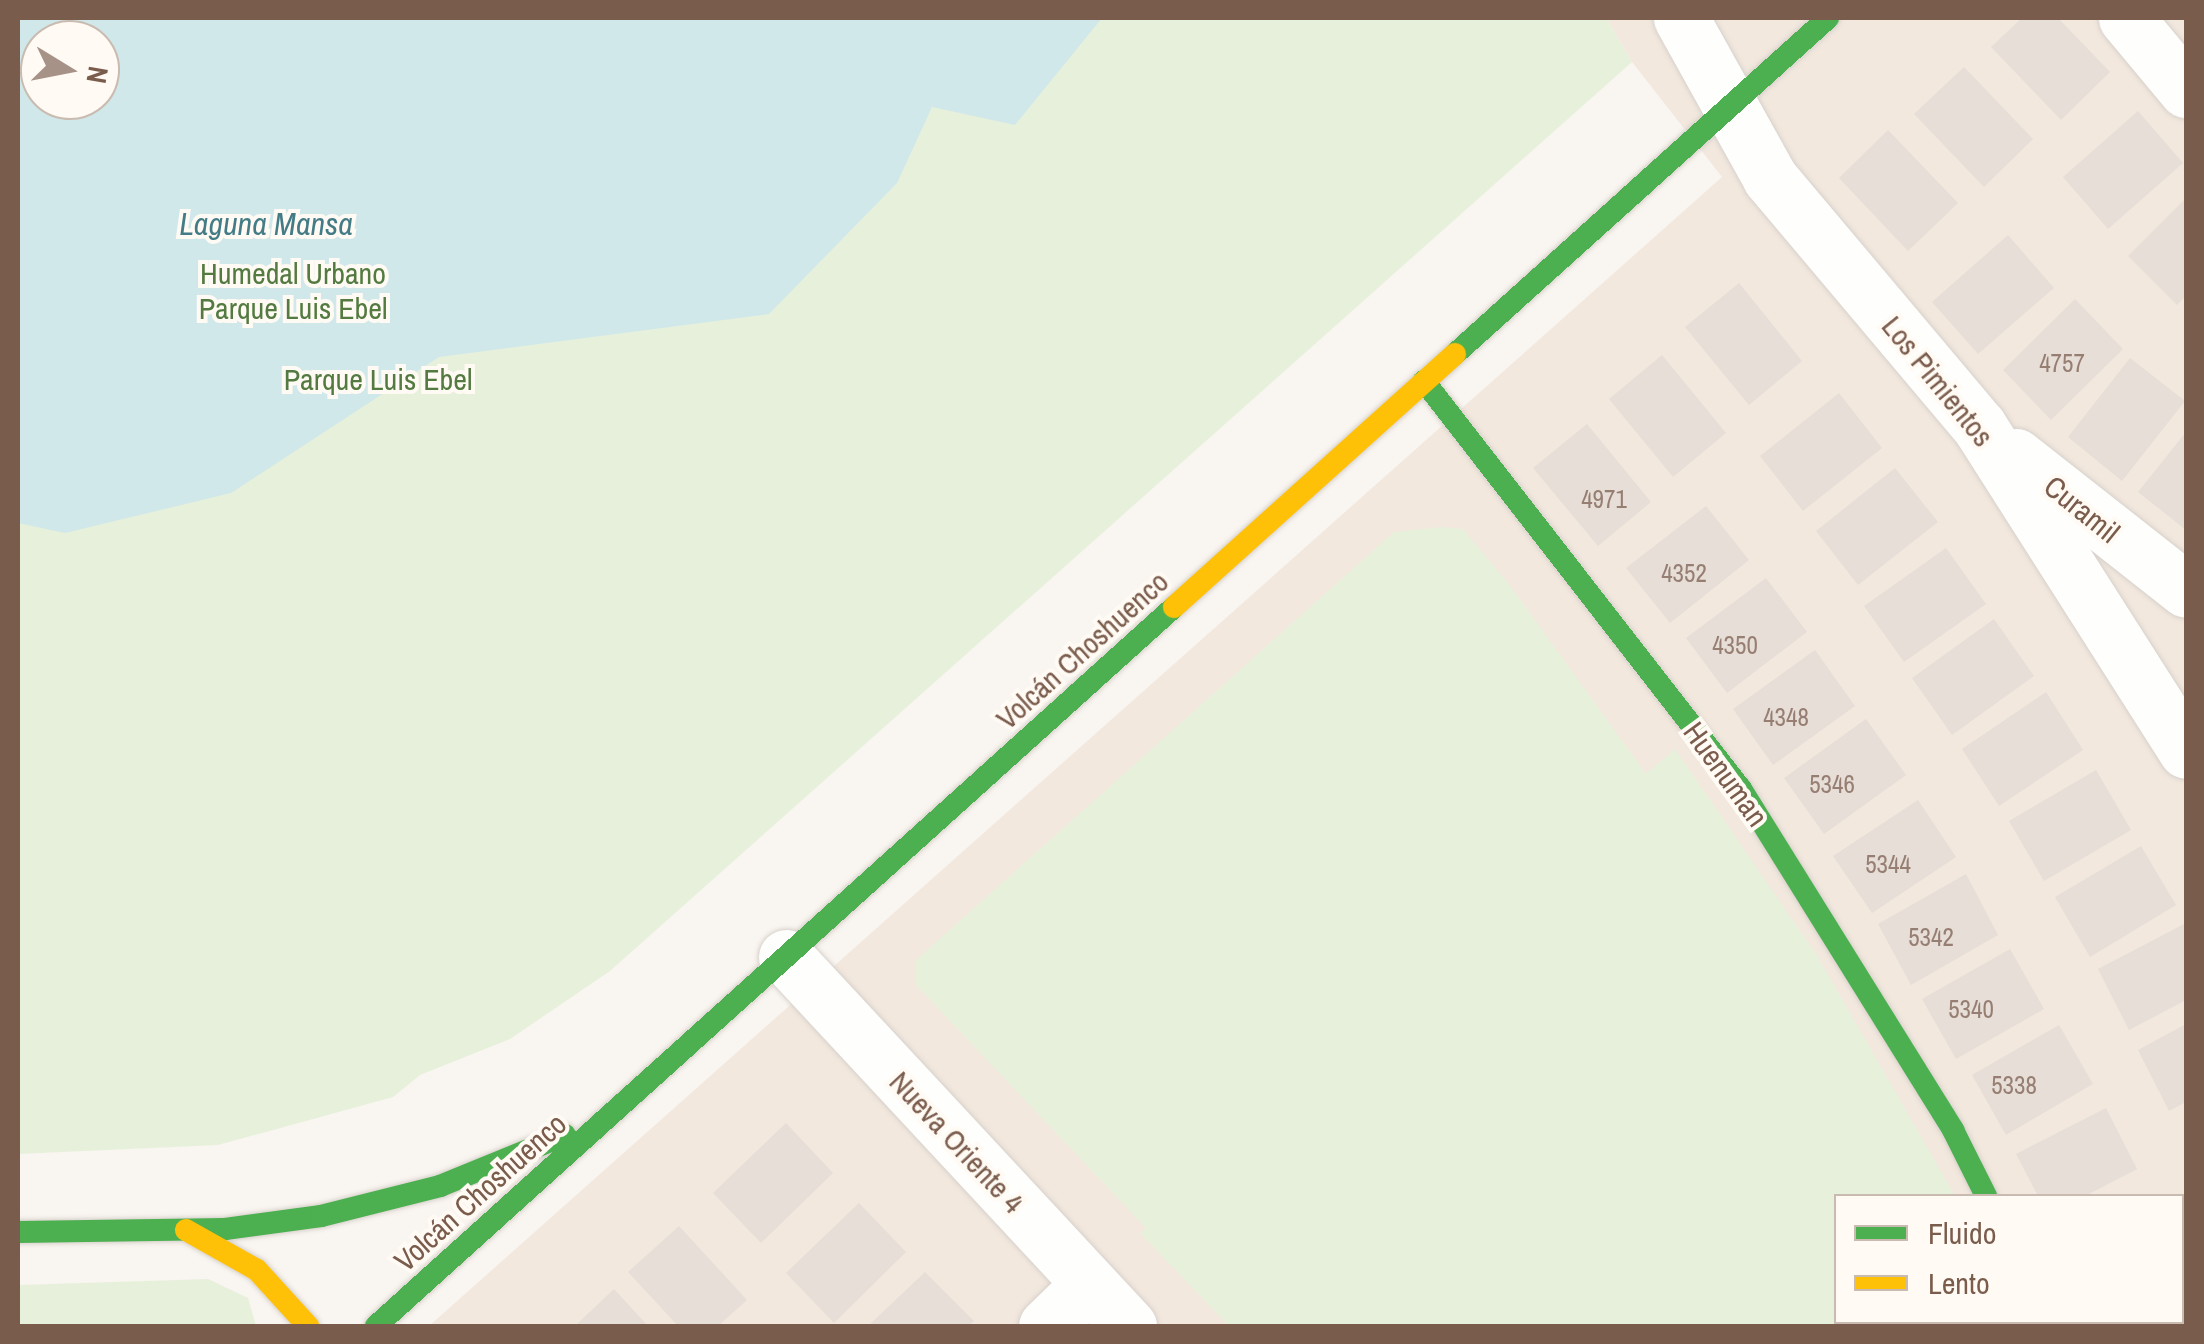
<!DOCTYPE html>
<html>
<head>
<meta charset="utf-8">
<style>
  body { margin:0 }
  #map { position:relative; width:2204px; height:1344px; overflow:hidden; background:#f9f5f0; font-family:"Archivo Narrow",sans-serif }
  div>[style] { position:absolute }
  .residential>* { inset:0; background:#f2e8de }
  .green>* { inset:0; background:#e7f0db }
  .water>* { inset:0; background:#d0e8ea }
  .building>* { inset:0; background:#e6ded7 }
  .roads { filter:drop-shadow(0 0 2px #d7d1cb) drop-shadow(0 0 2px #d7d1cb) }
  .street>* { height:55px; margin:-27.5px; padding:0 27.5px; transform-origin:27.5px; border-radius:27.5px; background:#fefefd }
  .fast>* { height:22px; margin:-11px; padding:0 11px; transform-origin:11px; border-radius:11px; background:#4caf50 }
  .slow>* { height:22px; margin:-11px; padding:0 11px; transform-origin:11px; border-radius:11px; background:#ffc107 }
  span { translate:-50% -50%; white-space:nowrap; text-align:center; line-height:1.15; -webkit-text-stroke:8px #fffaf3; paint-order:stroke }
  .number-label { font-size:25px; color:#977e72 }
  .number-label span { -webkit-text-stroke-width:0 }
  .park-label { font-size:30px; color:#537a41 }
  .street-label { font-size:30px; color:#7a5c4d }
  .water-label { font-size:32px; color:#437c86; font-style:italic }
  .frame { position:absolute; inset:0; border:20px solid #7a5c4d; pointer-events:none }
  .legend { position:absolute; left:1834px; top:1194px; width:350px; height:130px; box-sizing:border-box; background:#fffaf3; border:2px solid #cabbb1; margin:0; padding:12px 18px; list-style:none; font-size:30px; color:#7a5c4d }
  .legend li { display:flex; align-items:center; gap:20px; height:50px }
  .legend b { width:50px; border:2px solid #cabbb1 }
  .north { position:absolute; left:20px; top:20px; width:100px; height:100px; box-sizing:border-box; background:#fffaf3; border:2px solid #cabbb1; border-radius:50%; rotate:100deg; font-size:28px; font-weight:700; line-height:40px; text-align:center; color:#7a5c4d }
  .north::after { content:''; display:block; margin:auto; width:35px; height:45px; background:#a69286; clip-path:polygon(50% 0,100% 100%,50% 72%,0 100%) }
</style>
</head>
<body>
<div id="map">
  <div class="residential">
    <div style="clip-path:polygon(evenodd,1606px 18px,2186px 18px,2186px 1326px,429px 1326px,1722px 177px,1632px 62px,1606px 18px,1836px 1196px,2182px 1196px,2182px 1322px,1836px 1322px,1836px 1196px)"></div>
  </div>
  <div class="green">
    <div style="clip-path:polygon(evenodd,18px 18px,1606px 18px,1632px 62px,610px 971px,510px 1039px,420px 1075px,393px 1097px,218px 1145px,18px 1154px,18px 18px,40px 40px,100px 40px,100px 100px,40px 100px,40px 40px)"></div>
    <div style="clip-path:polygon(1442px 527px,1463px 529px,1511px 587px,1646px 774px,1675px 749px,1816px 954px,1955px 1196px,1836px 1196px,1836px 1322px,2025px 1326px,1229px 1326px,1140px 1233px,1146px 1228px,916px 985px,915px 961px,1394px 532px)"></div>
    <div style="clip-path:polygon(208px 1279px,248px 1298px,256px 1326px,18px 1326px,18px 1285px)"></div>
  </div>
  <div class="water">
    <div style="clip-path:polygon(evenodd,18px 18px,1102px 18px,1015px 125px,932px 107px,897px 183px,769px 314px,439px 357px,231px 493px,65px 533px,18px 523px,18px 18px,40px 40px,100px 40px,100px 100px,40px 100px,40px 40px)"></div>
  </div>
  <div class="building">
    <div style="clip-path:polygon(2022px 18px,2058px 18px,2110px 72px,2061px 120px,1991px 47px)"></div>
    <div style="clip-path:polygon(1964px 67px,2033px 139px,1984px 187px,1914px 114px)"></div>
    <div style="clip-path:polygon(2138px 111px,2183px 163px,2108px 229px,2063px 177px)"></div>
    <div style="clip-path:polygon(1888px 130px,1958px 203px,1908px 251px,1839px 178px)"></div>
    <div style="clip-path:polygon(2186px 198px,2186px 296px,2177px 305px,2128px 256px)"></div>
    <div style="clip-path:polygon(2008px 235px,2054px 288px,1978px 354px,1932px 302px)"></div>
    <div style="clip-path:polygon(1739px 283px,1802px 361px,1749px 405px,1685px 327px)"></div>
    <div style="clip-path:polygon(2075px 299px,2123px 349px,2051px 420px,2003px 370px)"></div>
    <div style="clip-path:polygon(1662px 355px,1726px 433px,1673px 477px,1609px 399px)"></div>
    <div style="clip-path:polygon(2130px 358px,2185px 401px,2122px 481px,2068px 437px)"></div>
    <div style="clip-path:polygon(1839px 393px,1882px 448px,1803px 511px,1760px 456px)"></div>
    <div style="clip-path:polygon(1587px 424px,1651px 502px,1598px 546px,1533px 468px)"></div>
    <div style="clip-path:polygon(2186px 432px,2186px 530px,2138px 492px)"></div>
    <div style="clip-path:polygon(1895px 468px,1938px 522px,1858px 585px,1816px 531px)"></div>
    <div style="clip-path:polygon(1706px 506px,1749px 560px,1670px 623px,1626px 568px)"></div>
    <div style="clip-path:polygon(1946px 548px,1986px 604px,1904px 662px,1864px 606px)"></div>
    <div style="clip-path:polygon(1766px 578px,1807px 632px,1727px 693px,1686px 638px)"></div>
    <div style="clip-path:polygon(1994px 619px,2034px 676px,1952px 735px,1912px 678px)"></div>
    <div style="clip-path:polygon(1815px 650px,1855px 706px,1773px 765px,1733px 709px)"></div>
    <div style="clip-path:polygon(2046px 692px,2083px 750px,1999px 806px,1962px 749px)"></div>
    <div style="clip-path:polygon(1866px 719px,1906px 775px,1824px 834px,1784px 778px)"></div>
    <div style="clip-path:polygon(2096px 770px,2131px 830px,2044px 881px,2009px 821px)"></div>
    <div style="clip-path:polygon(1918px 800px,1956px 857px,1872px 913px,1833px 856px)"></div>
    <div style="clip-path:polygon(2141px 846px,2176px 905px,2090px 957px,2055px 897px)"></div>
    <div style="clip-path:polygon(1966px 874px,1998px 935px,1911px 985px,1878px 924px)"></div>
    <div style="clip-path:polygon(2186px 923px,2186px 1000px,2129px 1030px,2098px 969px)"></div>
    <div style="clip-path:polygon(2010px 949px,2044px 1009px,1956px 1059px,1922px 999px)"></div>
    <div style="clip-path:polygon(2186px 1024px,2186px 1102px,2169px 1111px,2138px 1050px)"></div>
    <div style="clip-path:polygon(2059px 1025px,2093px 1084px,2006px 1135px,1972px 1075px)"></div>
    <div style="clip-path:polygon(2106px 1108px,2137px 1169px,2085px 1196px,2038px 1196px,2016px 1154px)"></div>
    <div style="clip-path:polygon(786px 1123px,833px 1173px,761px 1243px,713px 1193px)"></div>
    <div style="clip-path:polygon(859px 1203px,906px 1252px,834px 1323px,786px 1273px)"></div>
    <div style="clip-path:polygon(679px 1226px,747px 1300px,718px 1326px,678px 1326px,628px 1272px)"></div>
    <div style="clip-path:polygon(925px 1272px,974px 1321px,968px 1326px,868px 1326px)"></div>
    <div style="clip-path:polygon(2186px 1283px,2186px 1326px,2102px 1326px,2100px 1322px,2182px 1322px)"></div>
    <div style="clip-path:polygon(614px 1289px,648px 1326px,575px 1326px)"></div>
  </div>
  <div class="roads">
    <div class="street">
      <div style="left:1681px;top:18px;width:183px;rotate:60.9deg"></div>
      <div style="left:1770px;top:178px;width:324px;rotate:49.9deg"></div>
      <div style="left:1979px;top:426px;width:385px;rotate:57.5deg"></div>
      <div style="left:2126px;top:18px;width:94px;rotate:50.2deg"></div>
      <div style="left:2016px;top:456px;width:216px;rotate:38.2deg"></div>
      <div style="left:786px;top:957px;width:504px;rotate:47.09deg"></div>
      <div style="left:2047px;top:1322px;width:4px;rotate:63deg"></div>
      <div style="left:1046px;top:1326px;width:60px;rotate:-44.3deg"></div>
    </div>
    <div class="fast">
      <div style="left:1455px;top:354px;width:502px;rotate:-42.01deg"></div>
      <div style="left:1424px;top:381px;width:517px;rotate:52.15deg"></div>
      <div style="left:1741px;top:789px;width:402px;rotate:58.1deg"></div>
      <div style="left:1953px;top:1130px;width:74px;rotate:63.4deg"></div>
      <div style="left:18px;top:1232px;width:207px;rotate:-0.8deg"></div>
      <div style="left:225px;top:1229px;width:97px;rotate:-7.7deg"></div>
      <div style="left:321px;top:1216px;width:123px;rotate:-14.1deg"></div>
      <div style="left:440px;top:1186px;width:135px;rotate:-22.2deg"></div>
      <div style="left:376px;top:1326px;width:1074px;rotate:-42.02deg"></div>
    </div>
    <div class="slow">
      <div style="left:1174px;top:607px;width:378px;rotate:-42deg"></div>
      <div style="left:186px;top:1230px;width:81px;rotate:29.4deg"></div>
      <div style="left:257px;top:1270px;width:76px;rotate:47.7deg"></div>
    </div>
  </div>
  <div class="number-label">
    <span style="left:2062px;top:363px">4757</span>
    <span style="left:1604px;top:499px">4971</span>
    <span style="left:1684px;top:573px">4352</span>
    <span style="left:1735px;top:645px">4350</span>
    <span style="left:1786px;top:717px">4348</span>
    <span style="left:1832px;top:784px">5346</span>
    <span style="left:1888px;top:864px">5344</span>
    <span style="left:1931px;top:937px">5342</span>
    <span style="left:1971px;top:1009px">5340</span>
    <span style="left:2014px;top:1085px">5338</span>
  </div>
  <div class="park-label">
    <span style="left:293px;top:290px">Humedal Urbano<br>Parque Luis Ebel</span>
    <span style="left:378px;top:379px">Parque Luis Ebel</span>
  </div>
  <div class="street-label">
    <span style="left:1938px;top:381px;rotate:51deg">Los Pimientos</span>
    <span style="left:2082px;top:509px;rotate:39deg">Curamil</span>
    <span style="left:1082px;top:650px;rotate:-42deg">Volcán Choshuenco</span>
    <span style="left:1726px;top:774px;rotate:54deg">Huenuman</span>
    <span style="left:957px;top:1142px;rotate:47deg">Nueva Oriente 4</span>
    <span style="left:480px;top:1192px;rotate:-42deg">Volcán Choshuenco</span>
  </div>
  <div class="water-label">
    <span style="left:266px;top:224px">Laguna Mansa</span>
  </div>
  <div class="frame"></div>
  <ul class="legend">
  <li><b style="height:12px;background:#4caf50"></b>Fluido</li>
  <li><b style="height:12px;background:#ffc107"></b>Lento</li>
  </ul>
  <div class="north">N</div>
</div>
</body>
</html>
